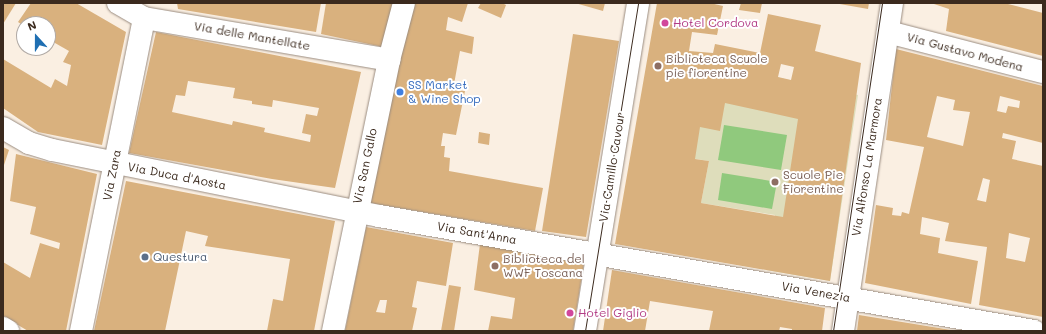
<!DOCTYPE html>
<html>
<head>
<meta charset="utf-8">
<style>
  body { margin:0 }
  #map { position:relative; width:1046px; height:334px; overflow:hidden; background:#faefe2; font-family:Mali,sans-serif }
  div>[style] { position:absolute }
  .built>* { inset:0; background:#deddbb }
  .green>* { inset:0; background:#90c97d }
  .building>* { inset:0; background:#d9b17e }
  .roads { filter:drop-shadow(0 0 1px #9a8c80) drop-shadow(0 0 1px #9a8c80) }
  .minor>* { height:22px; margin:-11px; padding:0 11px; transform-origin:11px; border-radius:11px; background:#fff }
  .tram>* { height:1px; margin:-0.5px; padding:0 0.5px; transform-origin:0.5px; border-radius:0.5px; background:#3b2a1e }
  .dots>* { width:11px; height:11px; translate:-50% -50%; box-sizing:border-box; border:2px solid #fff; border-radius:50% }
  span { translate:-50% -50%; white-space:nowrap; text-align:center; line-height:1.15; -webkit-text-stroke:4px #fff; paint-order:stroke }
  .hotel-label { font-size:12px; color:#b23c85 }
  .left { translate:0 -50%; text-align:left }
  .street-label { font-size:12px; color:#3b2a1e }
  .education-label { font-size:12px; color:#785e54 }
  .shop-label { font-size:12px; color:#366cbe }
  .service-label { font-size:12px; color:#4e5e75 }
  .frame { position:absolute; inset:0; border:4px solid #3b2a1e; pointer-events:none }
  .north { position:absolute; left:16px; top:16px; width:40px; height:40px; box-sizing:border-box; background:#fff; border:1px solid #b1aaa5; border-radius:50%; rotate:339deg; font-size:11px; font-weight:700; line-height:16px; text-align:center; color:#3b2a1e }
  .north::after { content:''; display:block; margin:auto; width:14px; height:18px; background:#1f6fb2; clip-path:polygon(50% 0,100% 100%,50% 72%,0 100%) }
</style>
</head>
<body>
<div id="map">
  <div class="built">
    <div style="clip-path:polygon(712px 63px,858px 95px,830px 281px,766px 270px,775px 215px,701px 203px,709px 161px,632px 149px)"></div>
  </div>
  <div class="green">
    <div style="clip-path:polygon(724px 125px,787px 135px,781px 170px,718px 160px)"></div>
    <div style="clip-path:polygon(722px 173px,777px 182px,772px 209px,718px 200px)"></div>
  </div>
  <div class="building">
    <div style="clip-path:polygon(3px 3px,16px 3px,3px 24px)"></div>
    <div style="clip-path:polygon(31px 3px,76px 3px,126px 32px,102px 145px,38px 132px,3px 108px,3px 59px,51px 88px,55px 79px,67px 86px,71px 65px,63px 62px,69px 51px,48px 39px,48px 24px,24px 26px,18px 22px)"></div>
    <div style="clip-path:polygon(177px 3px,321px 3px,316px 32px,178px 9px)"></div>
    <div style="clip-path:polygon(326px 3px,395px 3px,383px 47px,321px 34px)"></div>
    <div style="clip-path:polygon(410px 3px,468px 3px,462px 22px,448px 17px,446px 30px,474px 37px,472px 54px,460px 51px,453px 90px,465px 91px,456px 135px,443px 133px,441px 146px,445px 146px,444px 157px,450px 158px,449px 171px,543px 188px,535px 231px,370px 203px)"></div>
    <div style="clip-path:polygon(481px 3px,502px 3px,506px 5px,501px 18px,478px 8px)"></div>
    <div style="clip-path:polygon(575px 3px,605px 3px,603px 11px)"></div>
    <div style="clip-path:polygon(evenodd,657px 3px,710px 3px,723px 6px,717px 35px,692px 32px,689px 51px,713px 53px,715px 44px,760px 53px,768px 14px,821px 25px,815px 51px,861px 63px,830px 281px,615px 244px,657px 3px,781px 64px,794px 67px,791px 80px,778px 77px,781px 64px,657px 3px,725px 103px,798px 119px,783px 217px,701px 203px,709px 161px,695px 159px,700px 127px,720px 131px,725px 103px)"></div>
    <div style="clip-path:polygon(741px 3px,762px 3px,760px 13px,739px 10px)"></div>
    <div style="clip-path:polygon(834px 3px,869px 3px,868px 9px)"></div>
    <div style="clip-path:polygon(931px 3px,1004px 3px,1043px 13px,1043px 56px,946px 31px,949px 9px)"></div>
    <div style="clip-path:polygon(evenodd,156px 32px,361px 72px,335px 188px,272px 179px,129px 153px,156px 32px,188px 81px,235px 88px,233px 98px,252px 101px,252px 104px,272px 107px,273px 100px,319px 108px,317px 116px,306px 114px,302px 133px,311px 135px,310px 142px,264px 132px,265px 128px,233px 121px,232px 125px,172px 112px,176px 95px,185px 96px,188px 81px)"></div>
    <div style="clip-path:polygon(573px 34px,619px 41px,586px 237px,542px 231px)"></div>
    <div style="clip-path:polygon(evenodd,896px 49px,1043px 86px,1043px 143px,1003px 133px,1002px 138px,1016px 141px,1012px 159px,1043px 166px,1043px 317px,979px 305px,987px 247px,945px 241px,949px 223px,922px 217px,920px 234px,940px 238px,938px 253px,978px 261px,971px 304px,865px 283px,876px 205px,893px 208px,892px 215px,901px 216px,902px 212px,909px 214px,924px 147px,886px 140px,896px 49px,937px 96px,955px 100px,953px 110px,970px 112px,963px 146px,927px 137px,937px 96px,896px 49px,1000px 96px,1020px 101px,1019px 108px,1008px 106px,1006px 113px,997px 111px,1000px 96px,896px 49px,983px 178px,990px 180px,986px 202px,977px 200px,983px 178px,896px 49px,1009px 233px,1030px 238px,1025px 262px,1006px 258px,1009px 233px)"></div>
    <div style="clip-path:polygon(479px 132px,490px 134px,489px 145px,478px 143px)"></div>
    <div style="clip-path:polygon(3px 147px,9px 150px,3px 168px)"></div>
    <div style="clip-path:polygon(16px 154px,97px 174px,66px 331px,28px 331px,3px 316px,3px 262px,30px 278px,40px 243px,59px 249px,60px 243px,30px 234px,36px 207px,10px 201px)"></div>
    <div style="clip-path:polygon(126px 181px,335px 221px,314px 331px,267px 331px,273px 299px,283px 301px,290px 259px,205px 246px,208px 236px,186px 231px,165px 331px,94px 331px)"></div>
    <div style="clip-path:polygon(evenodd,366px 227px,453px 243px,446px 286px,417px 281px,412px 307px,417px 308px,412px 331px,345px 331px,366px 227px,380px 300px,387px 300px,385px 313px,376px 312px,380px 300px)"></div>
    <div style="clip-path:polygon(480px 244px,584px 263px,573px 331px,488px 331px,491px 316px,512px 319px,515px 298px,474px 290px)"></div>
    <div style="clip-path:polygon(612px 270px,825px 308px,822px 331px,792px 331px,792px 329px,780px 327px,779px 331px,709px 331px,713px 311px,650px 301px,645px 331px,603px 331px)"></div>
    <div style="clip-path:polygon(449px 285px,461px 287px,454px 331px,441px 331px)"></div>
    <div style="clip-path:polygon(859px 315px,951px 330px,951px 331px,857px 331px)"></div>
  </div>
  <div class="roads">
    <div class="minor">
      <div style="left:118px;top:3px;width:30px;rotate:30deg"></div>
      <div style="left:144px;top:18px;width:249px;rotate:9.7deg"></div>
      <div style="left:888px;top:32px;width:160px;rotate:14.5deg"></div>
      <div style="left:3px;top:128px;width:30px;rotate:30deg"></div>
      <div style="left:29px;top:143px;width:24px;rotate:17deg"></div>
      <div style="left:52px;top:150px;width:334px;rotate:11.4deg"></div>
      <div style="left:379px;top:216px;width:665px;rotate:9.96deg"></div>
      <div style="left:3px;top:328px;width:6px;rotate:31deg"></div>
      <div style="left:81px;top:331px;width:319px;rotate:-78.6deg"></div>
      <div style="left:333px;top:331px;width:277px;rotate:-78.3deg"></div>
      <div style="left:389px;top:60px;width:59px;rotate:-75.3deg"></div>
      <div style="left:585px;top:331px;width:332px;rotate:-80.8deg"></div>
      <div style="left:843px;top:331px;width:332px;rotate:-81.5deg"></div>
    </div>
  </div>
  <div class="tram">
    <div style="left:585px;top:331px;width:332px;rotate:-80.8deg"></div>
    <div style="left:833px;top:331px;width:332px;rotate:-81.5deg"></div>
  </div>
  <div class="dots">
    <div style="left:665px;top:23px;background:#d1479c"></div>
    <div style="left:658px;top:66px;background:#8d6e63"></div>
    <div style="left:400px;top:92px;background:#3f7fe0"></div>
    <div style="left:775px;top:182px;background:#8d6e63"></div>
    <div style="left:145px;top:257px;background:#5c6f8a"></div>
    <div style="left:495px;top:266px;background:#8d6e63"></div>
    <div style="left:570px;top:313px;background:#d1479c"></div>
  </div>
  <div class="hotel-label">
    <span class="left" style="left:673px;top:23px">Hotel Cordova</span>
    <span class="left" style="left:578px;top:313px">Hotel Giglio</span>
  </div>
  <div class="street-label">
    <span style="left:252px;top:36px;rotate:10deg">Via delle Mantellate</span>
    <span style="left:965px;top:52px;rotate:15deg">Via Gustavo Modena</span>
    <span style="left:365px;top:166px;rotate:-78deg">Via San Gallo</span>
    <span style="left:612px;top:167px;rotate:-81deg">Via Camillo Cavour</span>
    <span style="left:867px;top:167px;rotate:-81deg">Via Alfonso La Marmora</span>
    <span style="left:112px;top:175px;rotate:-79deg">Via Zara</span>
    <span style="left:177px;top:176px;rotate:11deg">Via Duca d'Aosta</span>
    <span style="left:477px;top:233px;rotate:10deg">Via Sant'Anna</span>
    <span style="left:816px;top:292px;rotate:10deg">Via Venezia</span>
  </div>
  <div class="education-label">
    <span class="left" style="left:666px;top:66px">Biblioteca Scuole<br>pie fiorentine</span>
    <span class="left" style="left:783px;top:182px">Scuole Pie<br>Fiorentine</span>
    <span class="left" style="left:503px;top:266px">Biblioteca del<br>WWF Toscana</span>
  </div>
  <div class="shop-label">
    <span class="left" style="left:408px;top:92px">SS Market<br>&amp; Wine Shop</span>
  </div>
  <div class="service-label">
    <span class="left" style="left:153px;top:257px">Questura</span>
  </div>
  <div class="frame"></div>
  <div class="north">N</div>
</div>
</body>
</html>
